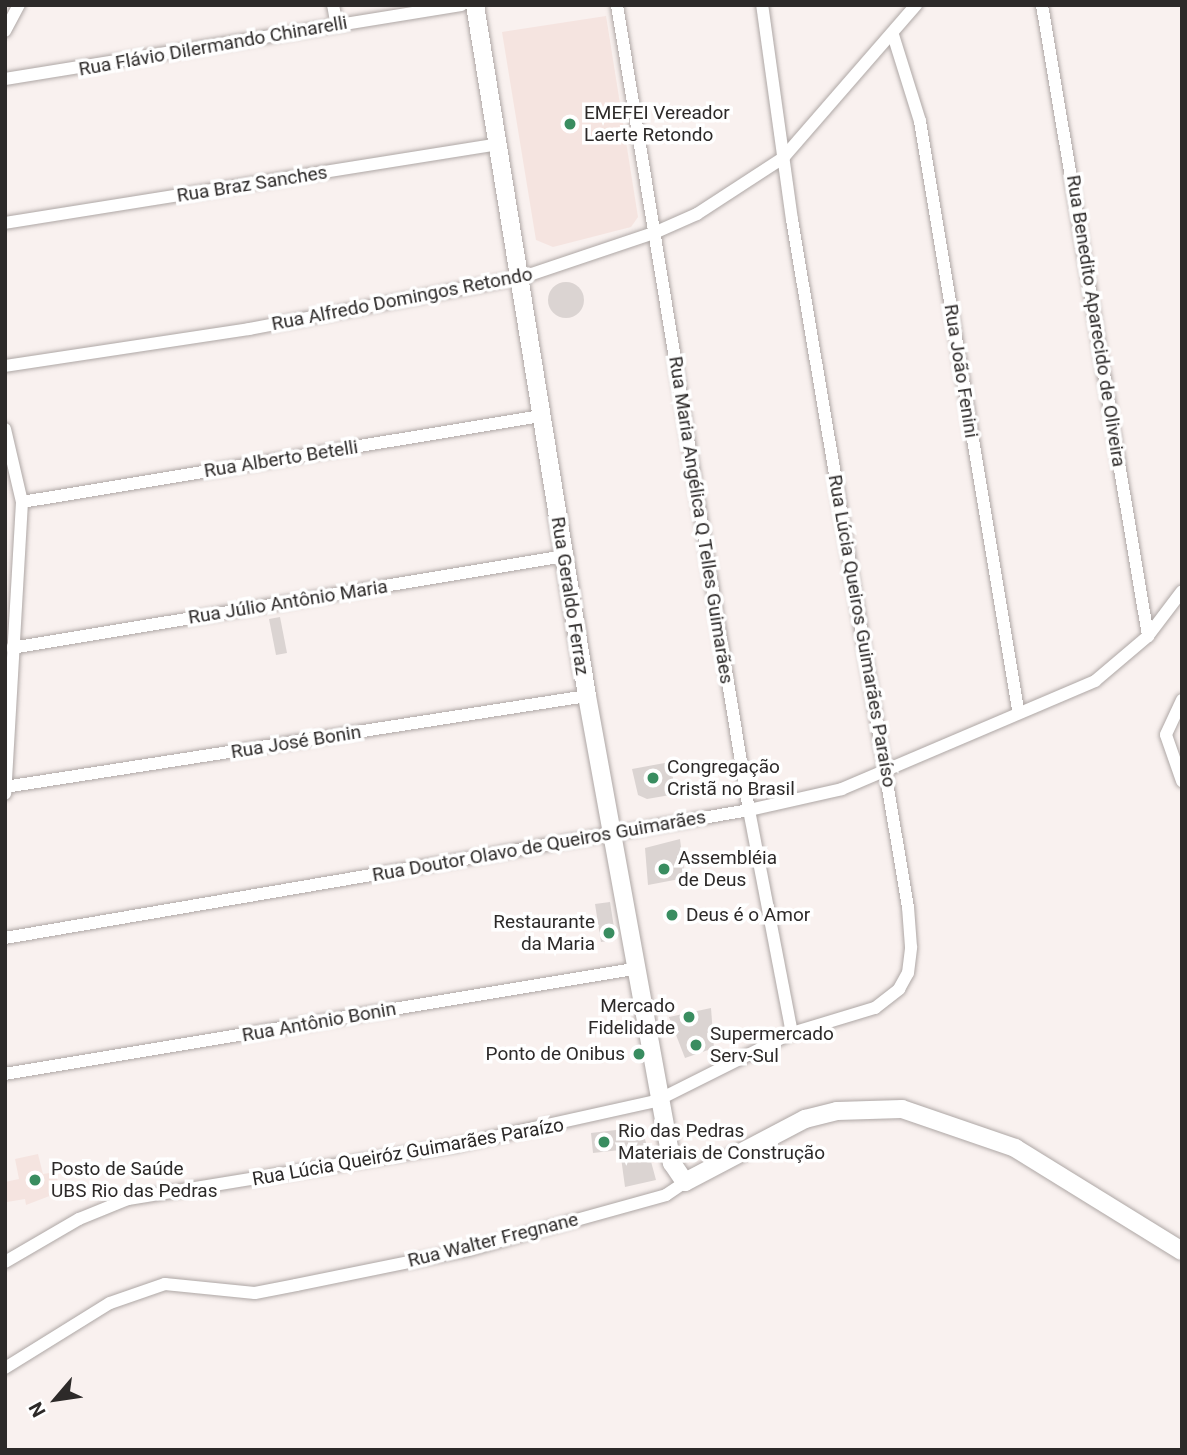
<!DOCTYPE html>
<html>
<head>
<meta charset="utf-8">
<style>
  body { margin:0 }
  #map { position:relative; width:1187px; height:1455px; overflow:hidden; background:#f9f1ef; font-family:Roboto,sans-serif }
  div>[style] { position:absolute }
  .built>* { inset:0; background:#f5e4e0 }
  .building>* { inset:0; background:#dbd4d2 }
  .round { border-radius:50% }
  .roads { filter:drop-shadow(0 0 2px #aea7a5) drop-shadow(0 0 2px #aea7a5) }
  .street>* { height:12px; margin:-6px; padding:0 6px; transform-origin:6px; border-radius:6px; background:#fff }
  .secondary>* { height:18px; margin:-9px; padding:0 9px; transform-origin:9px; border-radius:9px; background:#fff }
  .dots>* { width:19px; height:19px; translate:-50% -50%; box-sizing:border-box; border:4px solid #fff; border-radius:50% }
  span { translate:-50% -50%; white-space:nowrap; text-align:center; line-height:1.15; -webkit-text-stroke:7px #fff; paint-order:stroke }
  .street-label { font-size:19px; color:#2d2a29 }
  .poi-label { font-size:19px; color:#2d2a29 }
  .left { translate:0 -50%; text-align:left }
  .right { translate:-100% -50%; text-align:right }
  .frame { position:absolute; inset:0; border:7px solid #2d2a29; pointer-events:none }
  .north { position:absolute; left:21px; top:1364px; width:70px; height:70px; -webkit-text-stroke:5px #fff; paint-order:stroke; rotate:241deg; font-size:19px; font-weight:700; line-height:28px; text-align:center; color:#2d2a29 }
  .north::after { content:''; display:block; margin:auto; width:24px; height:32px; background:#2d2a29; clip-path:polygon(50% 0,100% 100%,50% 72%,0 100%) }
</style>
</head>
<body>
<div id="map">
  <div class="built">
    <div style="clip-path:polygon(606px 16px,638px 217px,631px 227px,553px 247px,536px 240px,502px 32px)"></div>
    <div style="clip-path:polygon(38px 1154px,43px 1174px,56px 1172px,60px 1192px,26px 1205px,25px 1199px,7px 1202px,5px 1182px,19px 1179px,15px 1159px)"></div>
  </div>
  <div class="building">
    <div class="round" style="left:548px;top:282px;width:36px;height:36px"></div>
    <div style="clip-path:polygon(280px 617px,287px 653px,276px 655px,269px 619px)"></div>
    <div style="clip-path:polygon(670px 762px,676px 794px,647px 799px,638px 795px,632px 769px)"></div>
    <div style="clip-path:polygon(680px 839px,685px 878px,648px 885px,645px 848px)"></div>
    <div style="clip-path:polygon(610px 902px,616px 940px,601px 942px,595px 904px)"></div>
    <div style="clip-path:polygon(711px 1008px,714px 1048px,685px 1058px,669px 1017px)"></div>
    <div style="clip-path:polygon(642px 1128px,656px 1180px,625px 1187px,620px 1150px,593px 1153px,591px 1133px,616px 1130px,617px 1137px)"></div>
  </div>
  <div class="roads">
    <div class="street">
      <div style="left:333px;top:5px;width:20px;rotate:79deg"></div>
      <div style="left:617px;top:5px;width:816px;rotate:80.69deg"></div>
      <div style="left:749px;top:810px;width:227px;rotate:79.1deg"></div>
      <div style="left:1042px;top:5px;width:640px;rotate:80.46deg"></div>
      <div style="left:5px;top:31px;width:30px;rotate:-62deg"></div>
      <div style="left:893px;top:35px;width:90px;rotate:72.6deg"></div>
      <div style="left:920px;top:121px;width:597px;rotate:80.55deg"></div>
      <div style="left:5px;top:79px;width:462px;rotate:-9.2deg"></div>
      <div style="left:5px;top:223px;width:500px;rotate:-9.09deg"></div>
      <div style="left:5px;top:366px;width:247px;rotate:-8.6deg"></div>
      <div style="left:249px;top:329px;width:276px;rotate:-10.7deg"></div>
      <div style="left:520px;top:278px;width:141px;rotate:-18.6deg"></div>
      <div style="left:654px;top:233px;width:47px;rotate:-23.8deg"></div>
      <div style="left:697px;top:214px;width:103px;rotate:-33.1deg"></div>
      <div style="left:783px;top:158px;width:203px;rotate:-49deg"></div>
      <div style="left:5px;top:429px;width:75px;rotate:76.9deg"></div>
      <div style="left:22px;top:502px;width:292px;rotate:93.3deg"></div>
      <div style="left:22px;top:502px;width:526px;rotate:-9.41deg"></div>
      <div style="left:12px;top:648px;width:560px;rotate:-9.46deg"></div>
      <div style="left:1182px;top:700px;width:38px;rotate:115deg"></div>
      <div style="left:1166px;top:735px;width:49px;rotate:70.8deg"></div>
      <div style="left:5px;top:787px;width:589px;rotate:-8.89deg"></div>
      <div style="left:5px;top:938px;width:755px;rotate:-9.76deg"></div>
      <div style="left:749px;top:810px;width:95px;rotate:-12.7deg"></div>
      <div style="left:842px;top:789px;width:275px;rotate:-23.1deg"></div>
      <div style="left:1095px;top:681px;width:70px;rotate:-40.3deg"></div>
      <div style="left:1148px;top:636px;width:56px;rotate:-52.9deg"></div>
      <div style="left:5px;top:1074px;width:637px;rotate:-9.49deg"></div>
      <div style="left:5px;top:1262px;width:86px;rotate:-30.2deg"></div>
      <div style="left:79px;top:1219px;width:53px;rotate:-22.2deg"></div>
      <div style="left:128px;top:1199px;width:333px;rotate:-9.3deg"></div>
      <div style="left:457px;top:1145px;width:204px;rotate:-12.5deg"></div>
      <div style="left:656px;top:1101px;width:152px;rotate:-26.6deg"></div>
      <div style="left:792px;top:1033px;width:87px;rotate:-16.8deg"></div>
      <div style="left:875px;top:1008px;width:31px;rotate:-38deg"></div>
      <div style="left:899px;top:989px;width:18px;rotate:-61deg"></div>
      <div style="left:908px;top:973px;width:26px;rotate:-83deg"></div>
      <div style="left:911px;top:947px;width:40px;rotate:-94.3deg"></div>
      <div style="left:908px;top:907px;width:697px;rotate:-99.58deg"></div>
      <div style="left:792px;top:220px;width:217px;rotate:-97.9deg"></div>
      <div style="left:5px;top:1368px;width:123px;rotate:-31.8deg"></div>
      <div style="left:110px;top:1303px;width:58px;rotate:-19.1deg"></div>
      <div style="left:165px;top:1284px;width:90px;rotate:5.7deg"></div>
      <div style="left:255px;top:1293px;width:42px;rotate:-11deg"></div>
      <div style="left:296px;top:1285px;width:176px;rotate:-11.5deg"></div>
      <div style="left:468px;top:1250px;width:205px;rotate:-15.5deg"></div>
      <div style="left:666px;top:1195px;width:23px;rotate:-34deg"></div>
    </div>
    <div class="secondary">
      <div style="left:475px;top:5px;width:700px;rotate:80.79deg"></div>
      <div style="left:587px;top:696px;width:475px;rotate:79.7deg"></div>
      <div style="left:672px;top:1163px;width:23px;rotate:56deg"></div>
      <div style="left:685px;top:1182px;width:136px;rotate:-27.7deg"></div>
      <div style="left:805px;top:1119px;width:33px;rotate:-14deg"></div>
      <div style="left:837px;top:1111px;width:65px;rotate:-1.8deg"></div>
      <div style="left:902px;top:1109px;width:120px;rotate:19deg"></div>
      <div style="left:1015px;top:1148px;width:196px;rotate:31.7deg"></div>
    </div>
  </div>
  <div class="dots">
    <div style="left:570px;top:124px;background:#398d60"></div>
    <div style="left:653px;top:778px;background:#398d60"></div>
    <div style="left:664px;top:869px;background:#398d60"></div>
    <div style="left:672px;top:915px;background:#398d60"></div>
    <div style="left:609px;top:933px;background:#398d60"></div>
    <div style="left:689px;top:1017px;background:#398d60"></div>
    <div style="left:696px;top:1045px;background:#398d60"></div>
    <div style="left:639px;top:1054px;background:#398d60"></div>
    <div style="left:604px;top:1142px;background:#398d60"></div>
    <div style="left:35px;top:1180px;background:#398d60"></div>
  </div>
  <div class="street-label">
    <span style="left:213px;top:46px;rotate:-10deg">Rua Flávio Dilermando Chinarelli</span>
    <span style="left:252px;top:184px;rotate:-9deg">Rua Braz Sanches</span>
    <span style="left:402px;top:299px;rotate:-11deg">Rua Alfredo Domingos Retondo</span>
    <span style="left:1096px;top:321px;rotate:81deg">Rua Benedito Aparecido de Oliveira</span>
    <span style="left:961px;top:371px;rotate:81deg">Rua João Fenini</span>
    <span style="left:281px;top:459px;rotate:-9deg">Rua Alberto Betelli</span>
    <span style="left:701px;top:520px;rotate:81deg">Rua Maria Angélica Q Telles Guimarães</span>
    <span style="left:570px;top:596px;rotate:81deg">Rua Geraldo Ferraz</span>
    <span style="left:288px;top:602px;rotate:-9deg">Rua Júlio Antônio Maria</span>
    <span style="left:862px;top:631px;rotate:80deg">Rua Lúcia Queiros Guimarães Paraíso</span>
    <span style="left:296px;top:742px;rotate:-9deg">Rua José Bonin</span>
    <span style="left:539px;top:846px;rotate:-10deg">Rua Doutor Olavo de Queiros Guimarães</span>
    <span style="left:319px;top:1022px;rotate:-10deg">Rua Antônio Bonin</span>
    <span style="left:408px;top:1152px;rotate:-10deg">Rua Lúcia Queiróz Guimarães Paraízo</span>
    <span style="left:493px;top:1240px;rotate:-14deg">Rua Walter Fregnane</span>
  </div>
  <div class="poi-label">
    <span class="left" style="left:584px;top:124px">EMEFEI Vereador<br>Laerte Retondo</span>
    <span class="left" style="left:667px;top:778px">Congregação<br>Cristã no Brasil</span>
    <span class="left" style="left:678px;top:869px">Assembléia<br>de Deus</span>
    <span class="left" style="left:686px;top:915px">Deus é o Amor</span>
    <span class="right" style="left:595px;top:933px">Restaurante<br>da Maria</span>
    <span class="right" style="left:675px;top:1017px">Mercado<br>Fidelidade</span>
    <span class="left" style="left:710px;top:1045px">Supermercado<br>Serv-Sul</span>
    <span class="right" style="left:625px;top:1054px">Ponto de Onibus</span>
    <span class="left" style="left:618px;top:1142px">Rio das Pedras<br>Materiais de Construção</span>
    <span class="left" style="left:51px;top:1180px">Posto de Saúde<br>UBS Rio das Pedras</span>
  </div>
  <div class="frame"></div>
  <div class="north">N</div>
</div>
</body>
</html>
